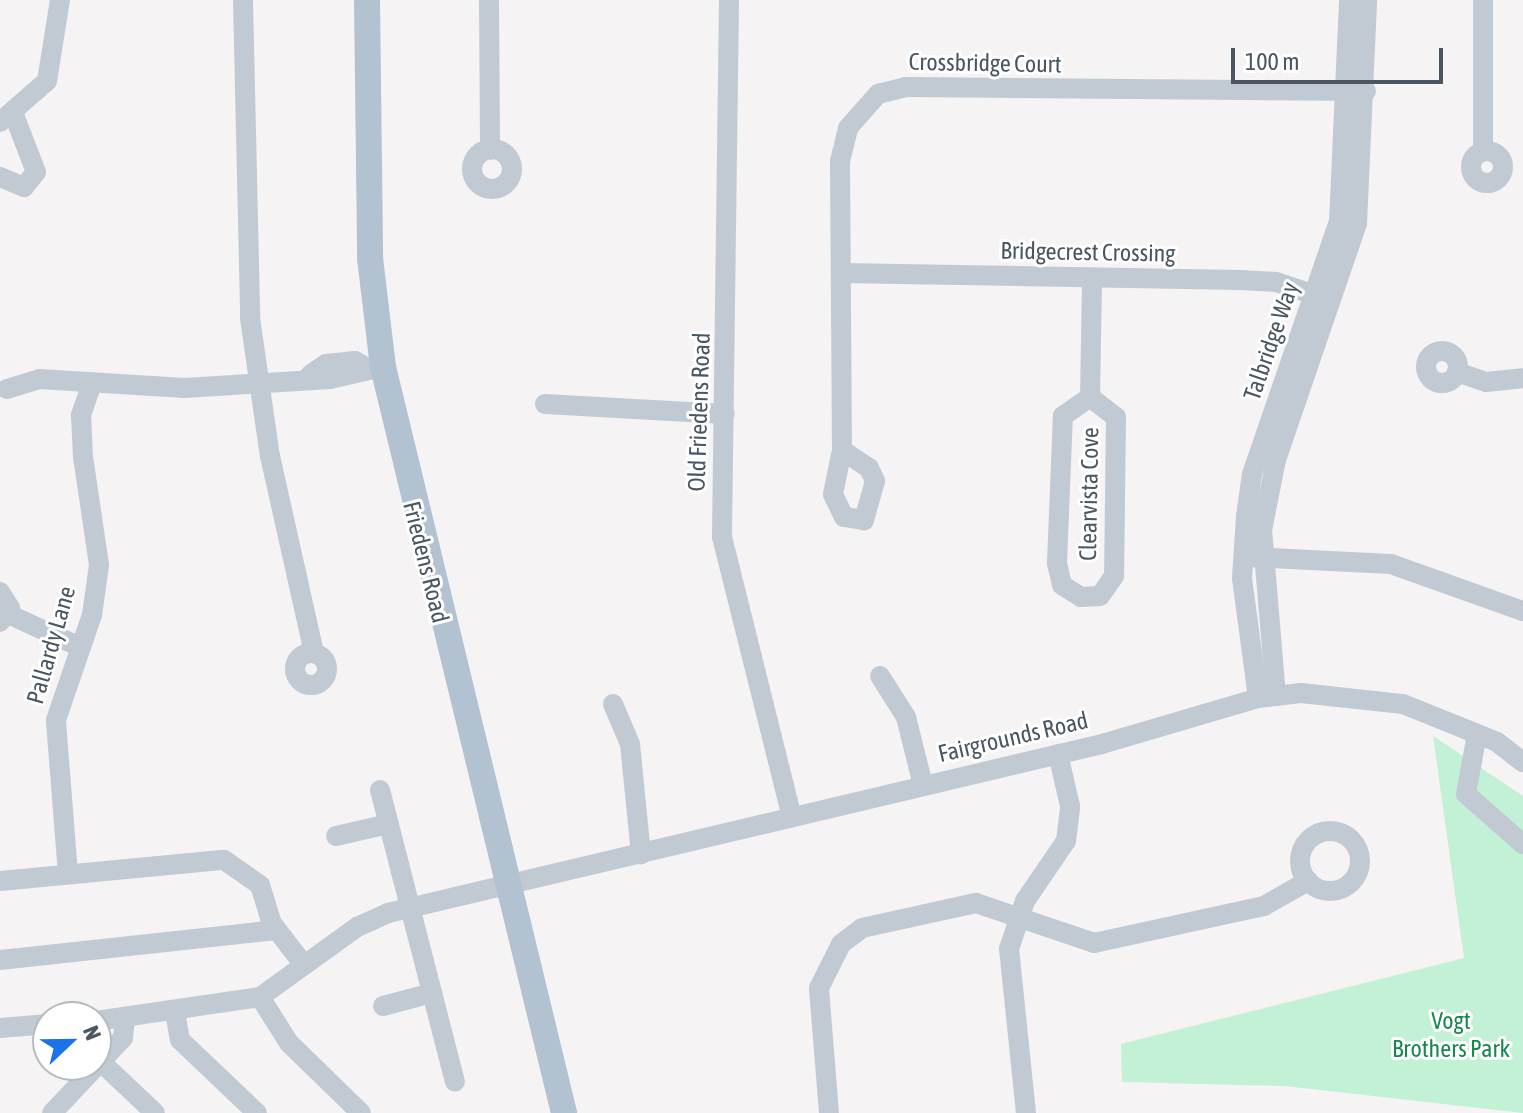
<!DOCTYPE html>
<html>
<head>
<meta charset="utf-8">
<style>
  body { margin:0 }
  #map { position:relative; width:1523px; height:1113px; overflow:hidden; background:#f5f3f3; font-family:"Asap Condensed",sans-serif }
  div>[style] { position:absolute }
  .green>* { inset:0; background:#c3f1d5 }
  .minor>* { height:20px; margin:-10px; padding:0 10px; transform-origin:10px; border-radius:10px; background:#c1cad2 }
  .minor>.ring { margin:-10px; padding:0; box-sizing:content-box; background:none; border:20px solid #c1cad2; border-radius:50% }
  .major>* { height:26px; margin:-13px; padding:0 13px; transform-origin:13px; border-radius:13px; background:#b3c2d1 }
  span { translate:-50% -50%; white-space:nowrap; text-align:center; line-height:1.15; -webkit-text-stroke:6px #fff; paint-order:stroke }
  .street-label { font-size:24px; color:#4a5661 }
  .park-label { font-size:24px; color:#17864f }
  .north { position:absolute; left:32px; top:1001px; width:80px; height:80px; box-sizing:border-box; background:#fff; border:2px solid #b7bbc0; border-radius:50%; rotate:68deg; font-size:22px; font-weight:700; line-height:32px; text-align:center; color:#4a5661 }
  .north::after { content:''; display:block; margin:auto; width:28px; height:36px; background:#1a73e8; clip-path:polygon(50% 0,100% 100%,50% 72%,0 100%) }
  .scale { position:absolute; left:1231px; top:48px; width:212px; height:36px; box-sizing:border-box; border:4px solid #4a5661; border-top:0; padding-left:10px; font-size:24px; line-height:28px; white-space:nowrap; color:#4a5661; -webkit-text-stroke:6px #fff; paint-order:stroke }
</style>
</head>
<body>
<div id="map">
  <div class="green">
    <div style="clip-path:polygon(1433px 736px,1523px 796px,1523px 1113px,1285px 1086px,1122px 1082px,1121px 1044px,1464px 958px)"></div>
  </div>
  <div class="minor">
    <div style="left:243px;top:0;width:318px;rotate:88.7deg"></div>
    <div style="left:250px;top:318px;width:139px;rotate:81.8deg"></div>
    <div style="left:270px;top:456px;width:202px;rotate:77.4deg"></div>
    <div style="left:489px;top:0;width:150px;rotate:89.6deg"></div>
    <div style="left:729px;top:0;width:537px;rotate:90.75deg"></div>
    <div style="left:722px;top:537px;width:289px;rotate:76deg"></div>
    <div style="left:0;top:122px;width:62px;rotate:-41.1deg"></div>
    <div style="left:47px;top:81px;width:82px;rotate:-80.9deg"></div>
    <div class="ring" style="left:472px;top:149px;width:20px;height:20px"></div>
    <div style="left:1483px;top:151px;width:151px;rotate:-90deg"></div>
    <div class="ring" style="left:1471px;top:151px;width:12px;height:12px"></div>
    <div style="left:0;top:177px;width:26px;rotate:23deg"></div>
    <div style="left:24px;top:187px;width:19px;rotate:-51deg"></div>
    <div style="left:36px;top:172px;width:61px;rotate:-111.1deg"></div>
    <div style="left:842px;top:273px;width:398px;rotate:1deg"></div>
    <div style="left:1240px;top:280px;width:36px;rotate:3deg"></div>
    <div style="left:1276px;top:282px;width:54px;rotate:18.4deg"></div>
    <div class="ring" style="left:1426px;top:351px;width:12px;height:12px"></div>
    <div style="left:1457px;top:372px;width:31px;rotate:19deg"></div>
    <div style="left:1486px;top:382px;width:37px;rotate:-6deg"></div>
    <div style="left:310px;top:375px;width:19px;rotate:-35deg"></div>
    <div style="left:326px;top:364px;width:29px;rotate:-6deg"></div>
    <div style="left:355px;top:361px;width:14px;rotate:30deg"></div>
    <div style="left:7px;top:389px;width:34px;rotate:-17deg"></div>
    <div style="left:39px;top:379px;width:146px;rotate:3.5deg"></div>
    <div style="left:185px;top:388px;width:145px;rotate:-3.6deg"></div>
    <div style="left:330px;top:379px;width:54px;rotate:-12.8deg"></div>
    <div style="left:1090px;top:397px;width:33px;rotate:38deg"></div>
    <div style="left:1116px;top:417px;width:159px;rotate:90.7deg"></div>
    <div style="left:1114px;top:576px;width:24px;rotate:125deg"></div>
    <div style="left:1100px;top:596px;width:19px;rotate:177deg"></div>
    <div style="left:1081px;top:597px;width:22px;rotate:-148deg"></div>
    <div style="left:1062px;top:585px;width:23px;rotate:-103deg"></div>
    <div style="left:1057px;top:563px;width:147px;rotate:-87.7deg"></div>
    <div style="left:1063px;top:416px;width:33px;rotate:-35deg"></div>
    <div style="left:1090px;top:397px;width:119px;rotate:-89deg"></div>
    <div style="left:545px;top:404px;width:180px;rotate:3.2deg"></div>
    <div style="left:842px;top:450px;width:32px;rotate:34deg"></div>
    <div style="left:869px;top:468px;width:14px;rotate:65deg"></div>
    <div style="left:875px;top:481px;width:41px;rotate:105.8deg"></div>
    <div style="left:864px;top:520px;width:20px;rotate:-171deg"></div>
    <div style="left:844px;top:517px;width:25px;rotate:-116deg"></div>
    <div style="left:833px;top:494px;width:45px;rotate:-78.4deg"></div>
    <div style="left:842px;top:450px;width:289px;rotate:-90.4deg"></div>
    <div style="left:840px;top:161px;width:34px;rotate:-76deg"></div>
    <div style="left:848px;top:128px;width:45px;rotate:-48.6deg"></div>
    <div style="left:878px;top:94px;width:29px;rotate:-14deg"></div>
    <div style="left:906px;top:87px;width:460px;rotate:0.5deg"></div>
    <div style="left:1248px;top:557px;width:143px;rotate:2.8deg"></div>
    <div style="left:1391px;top:564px;width:140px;rotate:19.6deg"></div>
    <div style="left:0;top:592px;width:19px;rotate:58deg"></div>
    <div style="left:10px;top:608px;width:17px;rotate:126deg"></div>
    <div style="left:8px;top:614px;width:79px;rotate:24.6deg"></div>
    <div class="ring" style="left:295px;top:653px;width:12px;height:12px"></div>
    <div style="left:880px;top:676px;width:49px;rotate:57.6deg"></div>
    <div style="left:906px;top:717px;width:70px;rotate:76deg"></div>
    <div style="left:1276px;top:696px;width:167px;rotate:-94.8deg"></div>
    <div style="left:1262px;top:530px;width:71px;rotate:-78.7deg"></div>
    <div style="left:1276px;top:460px;width:250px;rotate:-71.1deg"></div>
    <div style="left:1357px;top:223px;width:223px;rotate:-87.4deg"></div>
    <div style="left:1258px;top:698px;width:121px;rotate:-97.6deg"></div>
    <div style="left:1242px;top:578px;width:62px;rotate:-86.3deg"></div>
    <div style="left:1246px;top:516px;width:42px;rotate:-81.9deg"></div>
    <div style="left:1252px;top:474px;width:267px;rotate:-71deg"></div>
    <div style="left:1339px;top:222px;width:222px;rotate:-87.4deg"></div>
    <div style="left:613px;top:704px;width:43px;rotate:67deg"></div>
    <div style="left:630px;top:744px;width:111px;rotate:84.3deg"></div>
    <div style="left:1477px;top:734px;width:61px;rotate:100.4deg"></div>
    <div style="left:1466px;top:794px;width:76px;rotate:41.3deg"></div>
    <div style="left:380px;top:790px;width:301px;rotate:75.6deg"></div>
    <div class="ring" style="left:1300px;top:831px;width:40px;height:40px"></div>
    <div style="left:336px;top:836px;width:54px;rotate:-12.8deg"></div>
    <div style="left:68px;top:874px;width:154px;rotate:-94.5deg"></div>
    <div style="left:56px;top:720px;width:111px;rotate:-71.1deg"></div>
    <div style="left:92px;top:615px;width:50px;rotate:-82deg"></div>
    <div style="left:99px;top:565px;width:109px;rotate:-98.4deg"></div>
    <div style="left:83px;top:457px;width:42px;rotate:-92.7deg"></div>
    <div style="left:81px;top:415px;width:31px;rotate:-71deg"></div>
    <div style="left:0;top:881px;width:225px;rotate:-5.4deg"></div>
    <div style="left:224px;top:860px;width:44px;rotate:34.8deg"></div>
    <div style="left:260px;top:885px;width:39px;rotate:73deg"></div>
    <div style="left:271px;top:922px;width:54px;rotate:52.5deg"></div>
    <div style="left:0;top:960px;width:278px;rotate:-6.2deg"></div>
    <div style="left:260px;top:997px;width:54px;rotate:57.8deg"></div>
    <div style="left:289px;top:1043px;width:100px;rotate:44.2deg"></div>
    <div style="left:383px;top:1006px;width:51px;rotate:-14.9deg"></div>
    <div style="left:175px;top:1012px;width:28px;rotate:80deg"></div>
    <div style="left:180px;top:1040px;width:106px;rotate:43.5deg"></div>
    <div style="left:96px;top:1021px;width:166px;rotate:-8.3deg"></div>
    <div style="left:260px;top:997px;width:120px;rotate:-35.8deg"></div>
    <div style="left:357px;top:927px;width:34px;rotate:-24deg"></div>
    <div style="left:388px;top:913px;width:734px;rotate:-13.32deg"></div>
    <div style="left:1102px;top:744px;width:163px;rotate:-16.4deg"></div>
    <div style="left:1258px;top:698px;width:43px;rotate:-6.6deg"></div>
    <div style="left:1301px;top:693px;width:103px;rotate:6.2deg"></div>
    <div style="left:1403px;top:704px;width:101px;rotate:22deg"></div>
    <div style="left:1497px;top:742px;width:33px;rotate:38deg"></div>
    <div style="left:0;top:1028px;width:48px;rotate:-4.8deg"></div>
    <div style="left:101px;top:1062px;width:74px;rotate:43.4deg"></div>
    <div style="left:52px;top:1113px;width:103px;rotate:-46.6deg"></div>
    <div style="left:123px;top:1038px;width:19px;rotate:-84deg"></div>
    <div style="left:829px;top:1113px;width:125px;rotate:-94.6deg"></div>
    <div style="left:819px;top:988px;width:49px;rotate:-63.4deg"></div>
    <div style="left:841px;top:944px;width:26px;rotate:-37deg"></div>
    <div style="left:862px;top:928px;width:117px;rotate:-12.4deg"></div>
    <div style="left:976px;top:903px;width:125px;rotate:18.7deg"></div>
    <div style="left:1094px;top:943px;width:174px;rotate:-12.3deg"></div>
    <div style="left:1264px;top:906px;width:51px;rotate:-29.6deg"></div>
    <div style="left:1026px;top:1113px;width:165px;rotate:-95.9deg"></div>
    <div style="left:1009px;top:949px;width:51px;rotate:-71.6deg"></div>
    <div style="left:1025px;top:901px;width:73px;rotate:-55.7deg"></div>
    <div style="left:1066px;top:841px;width:35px;rotate:-83deg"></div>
    <div style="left:1070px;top:806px;width:53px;rotate:-103deg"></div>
  </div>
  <div class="major">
    <div style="left:367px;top:0;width:258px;rotate:89.3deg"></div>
    <div style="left:370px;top:258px;width:110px;rotate:83.2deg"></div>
    <div style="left:383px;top:367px;width:768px;rotate:76.36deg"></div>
  </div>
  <div class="street-label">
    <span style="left:985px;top:63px;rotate:1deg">Crossbridge Court</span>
    <span style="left:1088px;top:252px;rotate:1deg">Bridgecrest Crossing</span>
    <span style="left:1271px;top:341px;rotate:-71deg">Talbridge Way</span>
    <span style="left:699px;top:412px;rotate:-88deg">Old Friedens Road</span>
    <span style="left:1089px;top:494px;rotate:-89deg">Clearvista Cove</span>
    <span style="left:426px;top:562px;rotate:76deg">Friedens Road</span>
    <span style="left:51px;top:645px;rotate:-74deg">Pallardy Lane</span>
    <span style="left:1013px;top:737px;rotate:-13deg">Fairgrounds Road</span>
  </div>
  <div class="park-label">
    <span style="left:1451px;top:1035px">Vogt<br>Brothers Park</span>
  </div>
  <div class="north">N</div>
  <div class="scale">100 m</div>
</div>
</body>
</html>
